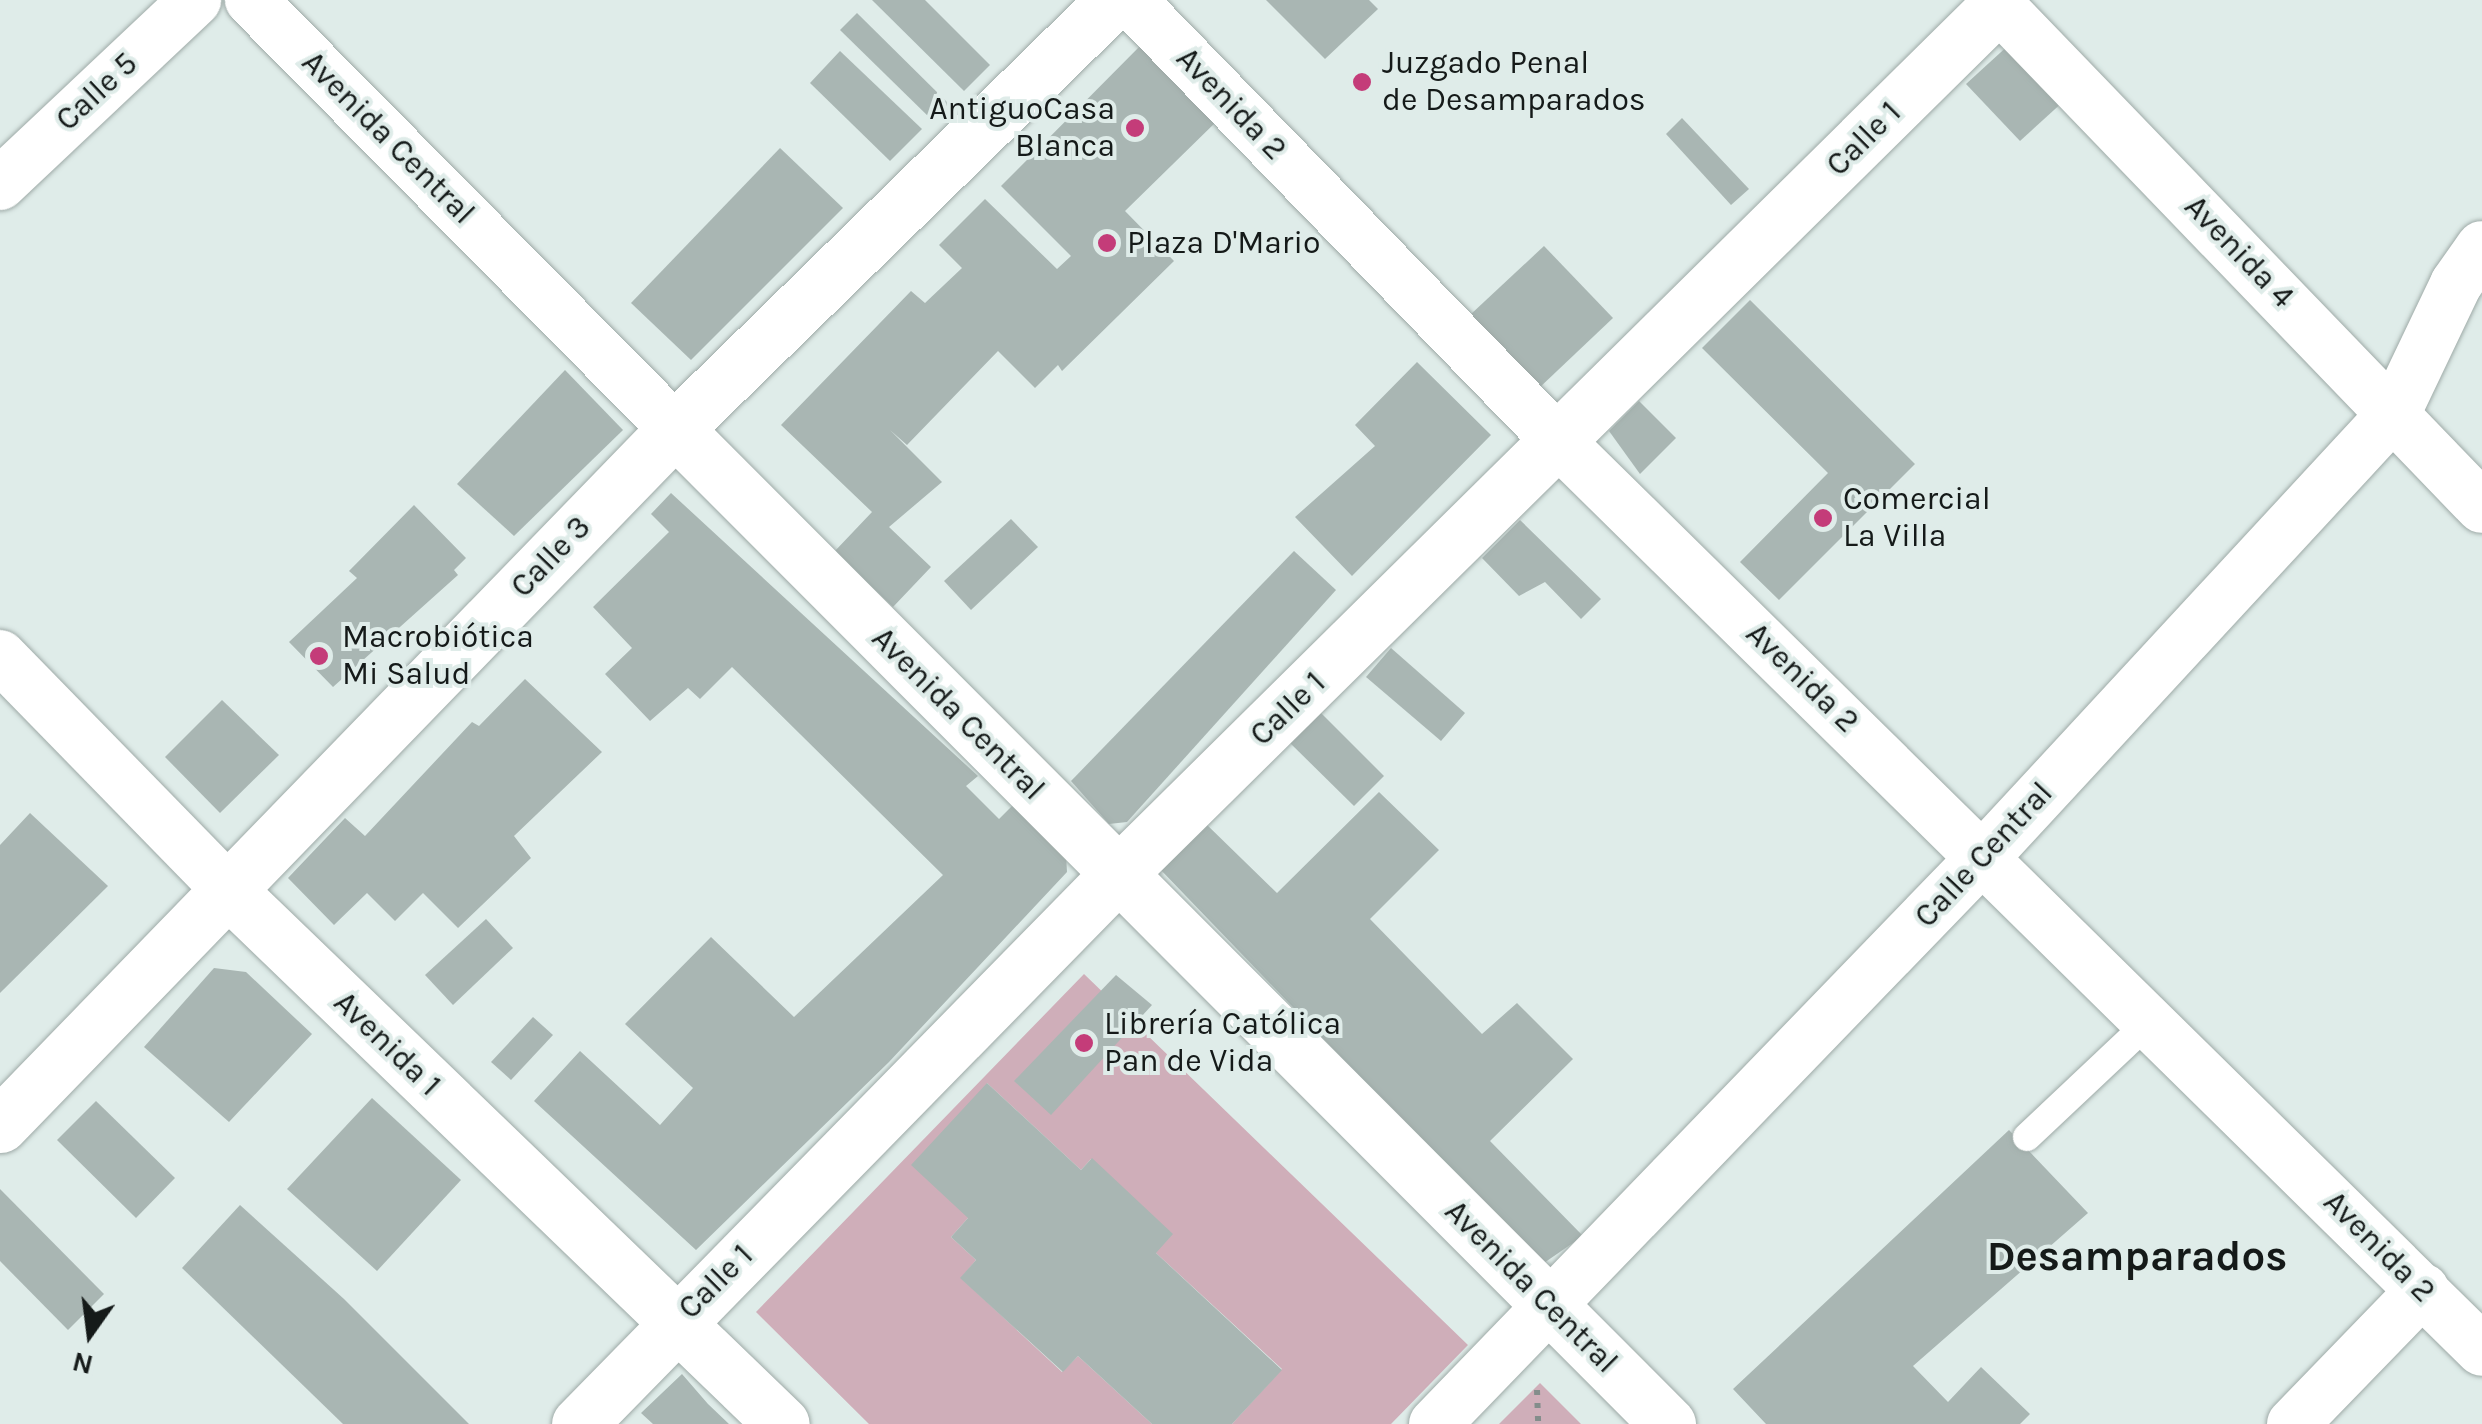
<!DOCTYPE html>
<html>
<head>
<meta charset="utf-8">
<style>
  body { margin:0 }
  #map { position:relative; width:2482px; height:1424px; overflow:hidden; background:#dfece9; font-family:Karla,sans-serif }
  div>[style] { position:absolute }
  .green>* { inset:0; background:#cfaeb9 }
  .building>* { inset:0; background:#a9b6b3 }
  .path>* { height:6px; margin-top:-3px; transform-origin:0; background:repeating-linear-gradient(90deg,#838d8b 0 5px,transparent 0 13px) }
  .roads { filter:drop-shadow(0 0 2px #9eaaa7) drop-shadow(0 0 2px #9eaaa7) }
  .lane>* { height:28px; margin:-14px; padding:0 14px; transform-origin:14px; border-radius:14px; background:#fff }
  .street>* { height:52px; margin:-26px; padding:0 26px; transform-origin:26px; border-radius:26px; background:#fff }
  .secondary>* { height:55px; margin:-27.5px; padding:0 27.5px; transform-origin:27.5px; border-radius:27.5px; background:#fff }
  .dots>* { width:28px; height:28px; translate:-50% -50%; box-sizing:border-box; border:5px solid #dfece9; border-radius:50% }
  span { translate:-50% -50%; white-space:nowrap; text-align:center; line-height:1.15; -webkit-text-stroke:8px #dfece9; paint-order:stroke }
  .poi-label { font-size:32px; color:#151a19 }
  .left { translate:0 -50%; text-align:left }
  .right { translate:-100% -50%; text-align:right }
  .street-label { font-size:32px; color:#151a19 }
  .district-label { font-size:42px; color:#151a19; font-weight:700 }
  .north { position:absolute; left:40px; top:1284px; width:100px; height:100px; -webkit-text-stroke:8px #dfece9; paint-order:stroke; rotate:194deg; font-size:28px; font-weight:700; line-height:40px; text-align:center; color:#151a19 }
  .north::after { content:''; display:block; margin:auto; width:35px; height:45px; background:#151a19; clip-path:polygon(50% 0,100% 100%,50% 72%,0 100%) }
</style>
</head>
<body>
<div id="map">
  <div class="green">
    <div style="clip-path:polygon(1084px 974px,1468px 1345px,1391px 1424px,1232px 1424px,1282px 1369px,1156px 1253px,1091px 1159px,1081px 1170px,987px 1083px,968px 1218px,951px 1237px,976px 1260px,961px 1278px,1062px 1372px,1078px 1356px,1152px 1424px,869px 1424px,756px 1312px)"></div>
    <div style="clip-path:polygon(1540px 1383px,1581px 1424px,1499px 1424px)"></div>
  </div>
  <div class="building">
    <div style="clip-path:polygon(872px 0,925px 0,990px 65px,964px 91px)"></div>
    <div style="clip-path:polygon(1266px 0,1369px 0,1378px 9px,1325px 59px)"></div>
    <div style="clip-path:polygon(857px 13px,949px 104px,932px 120px,840px 30px)"></div>
    <div style="clip-path:polygon(1144px 42px,1219px 119px,1125px 211px,1174px 261px,1062px 371px,1058px 365px,1035px 388px,998px 351px,907px 445px,890px 430px,942px 482px,889px 527px,931px 567px,893px 607px,834px 552px,872px 512px,781px 425px,911px 291px,925px 303px,962px 268px,939px 245px,985px 199px,1057px 269px,1071px 256px,1001px 186px)"></div>
    <div style="clip-path:polygon(2012px 42px,2065px 100px,2020px 141px,1966px 84px)"></div>
    <div style="clip-path:polygon(840px 51px,922px 129px,890px 161px,810px 83px)"></div>
    <div style="clip-path:polygon(1682px 118px,1749px 189px,1731px 205px,1666px 134px)"></div>
    <div style="clip-path:polygon(780px 148px,843px 208px,691px 360px,631px 303px)"></div>
    <div style="clip-path:polygon(1544px 246px,1613px 318px,1538px 389px,1470px 315px)"></div>
    <div style="clip-path:polygon(1750px 300px,1915px 464px,1779px 600px,1740px 562px,1828px 473px,1702px 348px)"></div>
    <div style="clip-path:polygon(1417px 362px,1491px 435px,1352px 576px,1295px 517px,1375px 446px,1355px 425px)"></div>
    <div style="clip-path:polygon(565px 370px,623px 430px,514px 536px,457px 484px)"></div>
    <div style="clip-path:polygon(1639px 401px,1676px 438px,1640px 474px,1609px 431px)"></div>
    <div style="clip-path:polygon(671px 493px,978px 776px,966px 786px,999px 819px,1013px 805px,1066px 855px,1067px 872px,889px 1062px,696px 1250px,534px 1101px,580px 1051px,660px 1125px,693px 1088px,625px 1024px,711px 937px,794px 1017px,943px 875px,732px 667px,700px 699px,688px 688px,650px 721px,605px 674px,632px 648px,593px 607px,669px 532px,651px 514px)"></div>
    <div style="clip-path:polygon(414px 505px,466px 558px,454px 570px,458px 575px,333px 687px,289px 642px,357px 578px,349px 571px)"></div>
    <div style="clip-path:polygon(1011px 519px,1038px 547px,971px 610px,944px 581px)"></div>
    <div style="clip-path:polygon(1520px 520px,1601px 599px,1581px 619px,1545px 582px,1519px 596px,1482px 558px)"></div>
    <div style="clip-path:polygon(1294px 551px,1336px 590px,1127px 822px,1109px 824px,1071px 781px)"></div>
    <div style="clip-path:polygon(1391px 648px,1465px 713px,1441px 741px,1366px 677px)"></div>
    <div style="clip-path:polygon(525px 679px,602px 752px,514px 836px,531px 858px,458px 928px,423px 893px,395px 921px,367px 893px,334px 925px,288px 878px,345px 818px,365px 836px,472px 722px,479px 726px)"></div>
    <div style="clip-path:polygon(222px 700px,279px 755px,220px 813px,165px 757px)"></div>
    <div style="clip-path:polygon(1318px 710px,1384px 776px,1354px 806px,1288px 741px)"></div>
    <div style="clip-path:polygon(1379px 792px,1439px 850px,1370px 919px,1482px 1034px,1517px 1003px,1573px 1059px,1490px 1141px,1583px 1236px,1541px 1265px,1159px 868px,1204px 822px,1277px 893px)"></div>
    <div style="clip-path:polygon(30px 813px,108px 886px,0 993px,0 845px)"></div>
    <div style="clip-path:polygon(486px 919px,513px 948px,453px 1005px,425px 975px)"></div>
    <div style="clip-path:polygon(214px 968px,246px 972px,312px 1034px,229px 1122px,144px 1047px)"></div>
    <div style="clip-path:polygon(1116px 975px,1152px 1005px,1051px 1115px,1014px 1081px)"></div>
    <div style="clip-path:polygon(533px 1017px,553px 1035px,511px 1080px,491px 1062px)"></div>
    <div style="clip-path:polygon(987px 1083px,1081px 1170px,1092px 1158px,1173px 1234px,1156px 1253px,1282px 1370px,1232px 1424px,1152px 1424px,1078px 1356px,1063px 1372px,960px 1278px,976px 1260px,951px 1237px,968px 1218px,911px 1165px)"></div>
    <div style="clip-path:polygon(372px 1098px,461px 1180px,377px 1271px,287px 1189px)"></div>
    <div style="clip-path:polygon(96px 1101px,175px 1178px,136px 1218px,57px 1140px)"></div>
    <div style="clip-path:polygon(2009px 1130px,2088px 1213px,1913px 1366px,1948px 1402px,1981px 1367px,2030px 1414px,2020px 1424px,1766px 1424px,1733px 1389px)"></div>
    <div style="clip-path:polygon(0 1189px,104px 1294px,68px 1330px,0 1261px)"></div>
    <div style="clip-path:polygon(240px 1205px,344px 1299px,469px 1424px,343px 1424px,182px 1268px)"></div>
    <div style="clip-path:polygon(682px 1374px,708px 1404px,729px 1424px,653px 1424px,641px 1413px)"></div>
  </div>
  <div class="path">
    <div style="left:1537px;top:1390px;width:34px;rotate:88deg"></div>
  </div>
  <div class="roads">
    <div class="lane">
      <div style="left:2027px;top:1137px;width:169px;rotate:-43.3deg"></div>
    </div>
    <div class="street">
      <div style="left:251px;top:0;width:603px;rotate:45.34deg"></div>
      <div style="left:1130px;top:0;width:617px;rotate:45.85deg"></div>
      <div style="left:1560px;top:443px;width:1293px;rotate:44.53deg"></div>
      <div style="left:2003px;top:0;width:7px;rotate:135deg"></div>
      <div style="left:1998px;top:5px;width:697px;rotate:46.05deg"></div>
      <div style="left:0;top:184px;width:268px;rotate:-43.3deg"></div>
      <div style="left:0;top:656px;width:327px;rotate:45.7deg"></div>
      <div style="left:1435px;top:1424px;width:791px;rotate:-45.97deg"></div>
      <div style="left:1985px;top:855px;width:604px;rotate:-47.22deg"></div>
      <div style="left:2395px;top:412px;width:142px;rotate:-64.5deg"></div>
      <div style="left:2456px;top:284px;width:45px;rotate:-54.9deg"></div>
      <div style="left:2293px;top:1424px;width:187px;rotate:-45.9deg"></div>
    </div>
    <div class="secondary">
      <div style="left:675px;top:429px;width:1406px;rotate:45.06deg"></div>
      <div style="left:228px;top:890px;width:769px;rotate:43.95deg"></div>
      <div style="left:0;top:1125px;width:970px;rotate:-45.88deg"></div>
      <div style="left:675px;top:429px;width:614px;rotate:-44.34deg"></div>
      <div style="left:579px;top:1424px;width:770px;rotate:-45.58deg"></div>
      <div style="left:1118px;top:874px;width:1237px;rotate:-44.64deg"></div>
      <div style="left:1998px;top:5px;width:7px;rotate:-135deg"></div>
    </div>
  </div>
  <div class="dots">
    <div style="left:1362px;top:82px;background:#c43c79"></div>
    <div style="left:1135px;top:128px;background:#c43c79"></div>
    <div style="left:1107px;top:243px;background:#c43c79"></div>
    <div style="left:1823px;top:518px;background:#c43c79"></div>
    <div style="left:319px;top:656px;background:#c43c79"></div>
    <div style="left:1084px;top:1043px;background:#c43c79"></div>
  </div>
  <div class="poi-label">
    <span class="left" style="left:1382px;top:82px">Juzgado Penal<br>de Desamparados</span>
    <span class="right" style="left:1115px;top:128px">AntiguoCasa<br>Blanca</span>
    <span class="left" style="left:1127px;top:243px">Plaza D'Mario</span>
    <span class="left" style="left:1843px;top:518px">Comercial<br>La Villa</span>
    <span class="left" style="left:342px;top:656px">Macrobiótica<br>Mi Salud</span>
    <span class="left" style="left:1104px;top:1043px">Librería Católica<br>Pan de Vida</span>
  </div>
  <div class="street-label">
    <span style="left:97px;top:92px;rotate:-43deg">Calle 5</span>
    <span style="left:1231px;top:104px;rotate:46deg">Avenida 2</span>
    <span style="left:388px;top:138px;rotate:45deg">Avenida Central</span>
    <span style="left:1864px;top:139px;rotate:-45deg">Calle 1</span>
    <span style="left:2239px;top:252px;rotate:46deg">Avenida 4</span>
    <span style="left:551px;top:557px;rotate:-46deg">Calle 3</span>
    <span style="left:1802px;top:678px;rotate:44deg">Avenida 2</span>
    <span style="left:1288px;top:709px;rotate:-44deg">Calle 1</span>
    <span style="left:958px;top:714px;rotate:45deg">Avenida Central</span>
    <span style="left:1984px;top:855px;rotate:-47deg">Calle Central</span>
    <span style="left:387px;top:1044px;rotate:44deg">Avenida 1</span>
    <span style="left:2379px;top:1247px;rotate:45deg">Avenida 2</span>
    <span style="left:716px;top:1282px;rotate:-45deg">Calle 1</span>
    <span style="left:1531px;top:1287px;rotate:45deg">Avenida Central</span>
  </div>
  <div class="district-label">
    <span style="left:2137px;top:1256px">Desamparados</span>
  </div>
  <div class="north">N</div>
</div>
</body>
</html>
